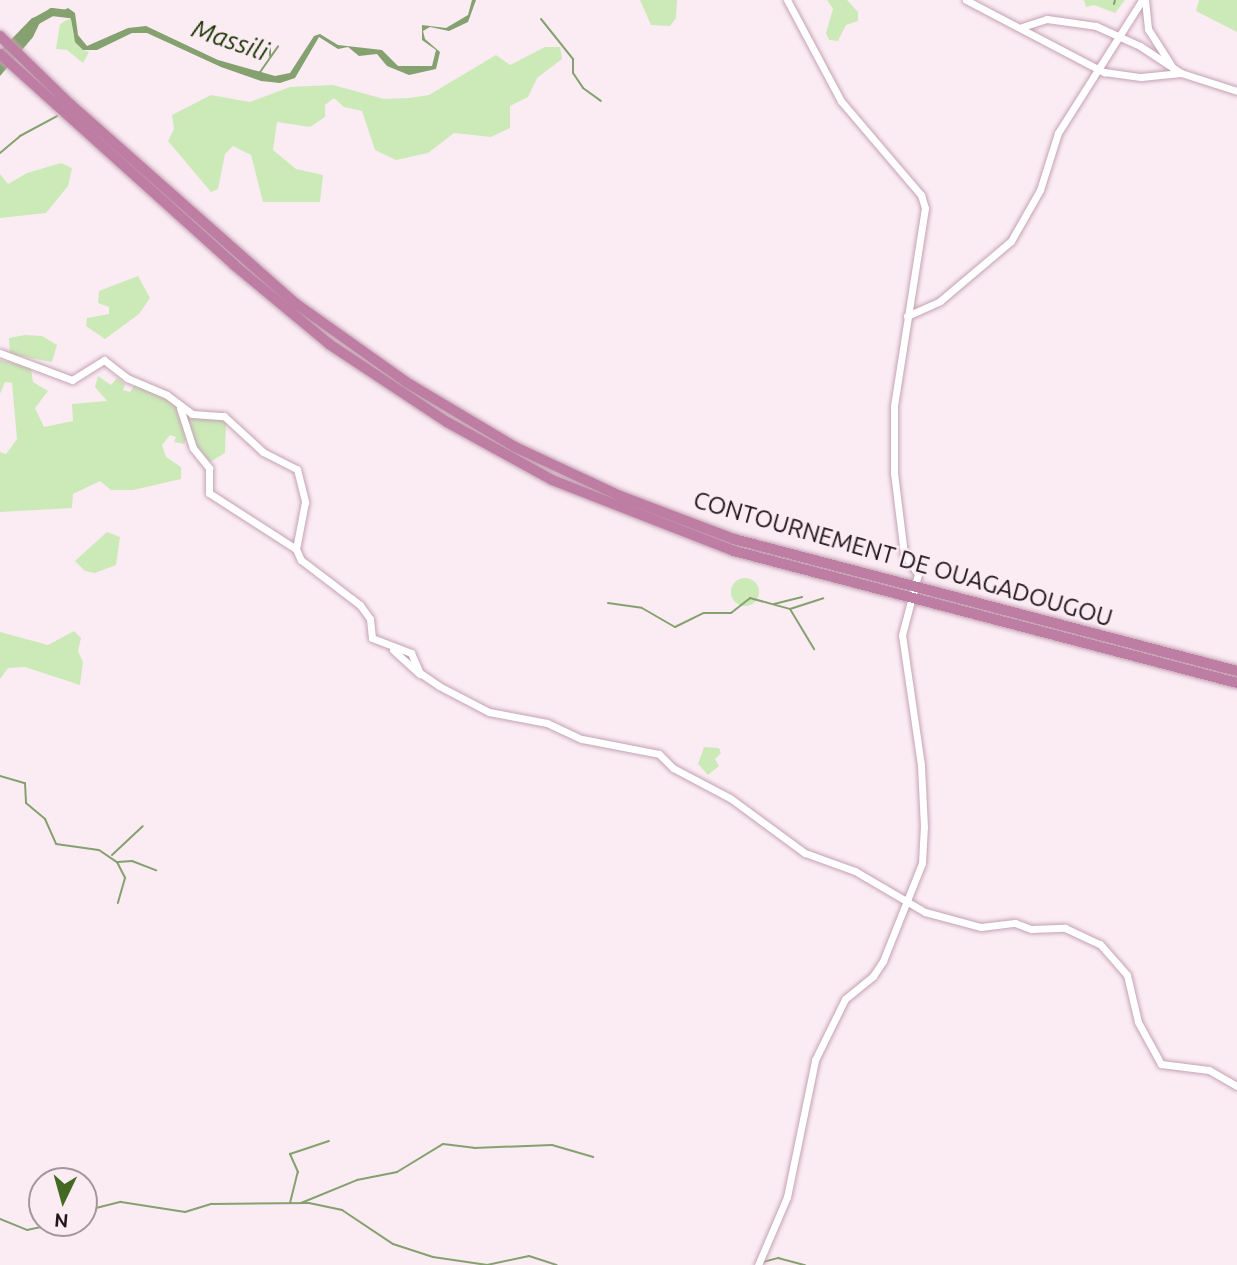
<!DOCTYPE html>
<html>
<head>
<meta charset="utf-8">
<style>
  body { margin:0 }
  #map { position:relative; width:1237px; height:1265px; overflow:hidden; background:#fbecf3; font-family:Ubuntu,sans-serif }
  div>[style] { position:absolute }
  .green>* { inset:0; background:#cce9b8 }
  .round { border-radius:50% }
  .water>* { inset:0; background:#84a16f }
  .stream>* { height:2px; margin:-1px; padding:0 1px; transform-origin:1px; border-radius:1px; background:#84a16f }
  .river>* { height:8px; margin:-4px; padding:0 4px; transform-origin:4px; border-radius:4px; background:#84a16f }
  .roads { filter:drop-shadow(0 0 2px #c4a2b4) drop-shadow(0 0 2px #c4a2b4) }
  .minor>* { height:7px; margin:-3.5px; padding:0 3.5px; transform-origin:3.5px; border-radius:3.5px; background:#fff }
  .highway>* { height:10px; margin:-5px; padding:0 5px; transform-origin:5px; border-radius:5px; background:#be7da2 }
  span { translate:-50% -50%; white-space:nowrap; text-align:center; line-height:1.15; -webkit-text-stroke:5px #fbecf3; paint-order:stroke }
  .street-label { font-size:24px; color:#21141b }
  .water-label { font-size:26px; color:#1a3400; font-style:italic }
  .north { position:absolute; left:28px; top:1167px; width:70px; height:70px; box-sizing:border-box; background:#fbecf3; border:2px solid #a4969d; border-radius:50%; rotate:185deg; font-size:19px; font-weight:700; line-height:28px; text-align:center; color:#21141b }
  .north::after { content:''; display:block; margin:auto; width:24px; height:32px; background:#446923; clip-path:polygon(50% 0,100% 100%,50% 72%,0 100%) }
</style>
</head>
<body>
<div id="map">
  <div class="green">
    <div style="clip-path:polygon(640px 0,677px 0,676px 18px,670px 26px,651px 25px)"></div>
    <div style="clip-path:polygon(827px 0,847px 0,858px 12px,858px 21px,846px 25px,838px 41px,829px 40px,826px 33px,833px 9px)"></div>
    <div style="clip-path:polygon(1084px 0,1125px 0,1115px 13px,1094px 5px,1086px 7px)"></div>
    <div style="clip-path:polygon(1199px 0,1237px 0,1237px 32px,1196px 11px)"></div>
    <div style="clip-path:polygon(71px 18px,73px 34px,83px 50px,89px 52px,83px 63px,67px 50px,56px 49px,60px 24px)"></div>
    <div style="clip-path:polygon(545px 47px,560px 47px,562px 59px,537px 78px,528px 97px,510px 106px,510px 128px,491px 137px,454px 133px,428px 153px,396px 160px,375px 150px,362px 111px,344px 107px,334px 98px,325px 105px,325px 117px,310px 127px,277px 122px,273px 150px,296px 169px,323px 175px,320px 202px,263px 202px,251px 155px,233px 146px,225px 154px,218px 189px,211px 192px,168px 141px,174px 129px,172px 115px,211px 95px,250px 102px,290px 87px,333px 85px,384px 99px,410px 98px,429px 95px,496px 55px,510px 65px)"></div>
    <div style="clip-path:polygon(61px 163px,72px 168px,68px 186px,46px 213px,0 218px,0 174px,8px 184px,27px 173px)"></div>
    <div style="clip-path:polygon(138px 276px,150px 298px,139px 314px,105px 339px,86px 326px,87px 318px,109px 314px,109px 307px,98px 303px,99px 291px)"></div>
    <div style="clip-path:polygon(25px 335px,42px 336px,57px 345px,52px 362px,10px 354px,9px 338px)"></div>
    <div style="clip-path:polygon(0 360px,31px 368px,33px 382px,48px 391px,35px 408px,44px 427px,73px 421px,72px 404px,107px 401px,95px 387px,98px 376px,111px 385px,117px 378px,125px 384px,123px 390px,130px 392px,138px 381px,169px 396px,180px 415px,226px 421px,225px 453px,205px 465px,187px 437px,184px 444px,174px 442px,176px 437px,170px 435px,162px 445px,166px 457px,181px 467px,181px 479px,133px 490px,111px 490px,100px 481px,73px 494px,72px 508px,0 512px,0 452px,6px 454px,17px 439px,12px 383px,5px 382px,0 394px)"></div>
    <div style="clip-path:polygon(107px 532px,120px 537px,116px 565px,95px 573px,85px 571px,75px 561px)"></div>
    <div class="round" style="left:731px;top:578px;width:28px;height:28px"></div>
    <div style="clip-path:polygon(74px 631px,81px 638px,78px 651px,83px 662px,80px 685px,25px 667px,8px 668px,0 679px,0 632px,48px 645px)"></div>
    <div style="clip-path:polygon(704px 747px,719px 748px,721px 753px,715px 759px,719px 766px,708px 775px,698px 764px)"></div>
  </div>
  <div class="water">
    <div style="clip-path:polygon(472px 0,476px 0,468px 22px,449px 31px,430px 27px,423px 31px,425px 39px,440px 52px,436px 69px,409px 75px,387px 66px,377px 54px,359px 56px,348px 47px,338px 49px,319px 37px,295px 78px,280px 83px,261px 81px,221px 67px,147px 33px,132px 33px,97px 50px,83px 50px,75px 42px,71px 19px,62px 11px,68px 8px,75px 13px,78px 35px,87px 46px,128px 28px,146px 26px,218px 60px,275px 76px,290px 73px,314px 36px,320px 34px,338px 45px,382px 50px,398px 66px,432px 66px,436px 50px,422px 40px,422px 25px,446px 28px,468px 15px)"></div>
    <div style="clip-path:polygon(43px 16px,33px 37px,0 76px,0 51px,32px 18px)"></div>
  </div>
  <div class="stream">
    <div style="left:1114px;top:4px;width:4px;rotate:-76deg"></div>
    <div style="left:541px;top:19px;width:51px;rotate:51.3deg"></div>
    <div style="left:573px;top:59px;width:14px;rotate:90deg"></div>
    <div style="left:573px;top:73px;width:18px;rotate:56deg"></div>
    <div style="left:583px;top:88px;width:22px;rotate:36deg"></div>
    <div style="left:270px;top:43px;width:13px;rotate:90deg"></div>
    <div style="left:258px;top:75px;width:35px;rotate:-55deg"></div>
    <div style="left:0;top:153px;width:26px;rotate:-40deg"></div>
    <div style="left:20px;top:136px;width:42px;rotate:-28.4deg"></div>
    <div style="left:608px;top:603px;width:34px;rotate:8deg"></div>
    <div style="left:642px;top:608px;width:38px;rotate:30deg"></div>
    <div style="left:675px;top:627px;width:32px;rotate:-26deg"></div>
    <div style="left:704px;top:613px;width:27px"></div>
    <div style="left:731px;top:613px;width:24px;rotate:-38deg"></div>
    <div style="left:750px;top:598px;width:41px;rotate:15.4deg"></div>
    <div style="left:790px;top:609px;width:35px;rotate:-18deg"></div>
    <div style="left:774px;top:604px;width:29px;rotate:-14deg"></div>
    <div style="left:790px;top:609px;width:47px;rotate:59deg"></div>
    <div style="left:0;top:776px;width:26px;rotate:16deg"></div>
    <div style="left:25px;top:783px;width:20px;rotate:87deg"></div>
    <div style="left:26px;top:803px;width:25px;rotate:40deg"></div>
    <div style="left:45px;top:819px;width:27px;rotate:66deg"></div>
    <div style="left:56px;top:844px;width:43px;rotate:7.9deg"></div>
    <div style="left:99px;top:850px;width:22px;rotate:34deg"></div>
    <div style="left:117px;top:862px;width:18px;rotate:63deg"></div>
    <div style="left:125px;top:878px;width:26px;rotate:106deg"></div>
    <div style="left:112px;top:855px;width:42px;rotate:-43.1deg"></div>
    <div style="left:118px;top:862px;width:14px;rotate:-4deg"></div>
    <div style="left:132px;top:861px;width:26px;rotate:21deg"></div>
    <div style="left:290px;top:1203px;width:32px;rotate:-76deg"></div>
    <div style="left:298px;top:1172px;width:20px;rotate:-114deg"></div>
    <div style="left:290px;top:1154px;width:41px;rotate:-18.4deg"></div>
    <div style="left:301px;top:1203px;width:61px;rotate:-22.3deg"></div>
    <div style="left:357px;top:1180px;width:41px;rotate:-11.3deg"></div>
    <div style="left:397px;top:1172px;width:54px;rotate:-31.3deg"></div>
    <div style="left:443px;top:1144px;width:31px;rotate:7deg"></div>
    <div style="left:474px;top:1148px;width:78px;rotate:-2.2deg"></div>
    <div style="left:552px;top:1145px;width:43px;rotate:16.3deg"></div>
    <div style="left:84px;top:1211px;width:38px;rotate:-14deg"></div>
    <div style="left:121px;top:1202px;width:65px;rotate:8.9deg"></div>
    <div style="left:185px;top:1212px;width:28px;rotate:-17deg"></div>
    <div style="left:212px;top:1204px;width:97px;rotate:-0.6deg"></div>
    <div style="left:309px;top:1203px;width:34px;rotate:12deg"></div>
    <div style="left:342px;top:1210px;width:61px;rotate:33.7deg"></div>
    <div style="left:393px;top:1244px;width:42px;rotate:18deg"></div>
    <div style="left:433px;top:1257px;width:55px;rotate:8.4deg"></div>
    <div style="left:487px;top:1265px;width:43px;rotate:-12.1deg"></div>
    <div style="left:529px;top:1256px;width:29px;rotate:18deg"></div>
    <div style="left:0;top:1219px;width:29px;rotate:22deg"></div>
    <div style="left:27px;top:1230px;width:33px;rotate:-12deg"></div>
    <div style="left:763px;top:1262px;width:16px;rotate:-15deg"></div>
    <div style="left:778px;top:1258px;width:28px;rotate:15deg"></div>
  </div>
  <div class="river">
    <div style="left:36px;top:21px;width:18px;rotate:-29deg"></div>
    <div style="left:52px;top:12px;width:17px;rotate:7deg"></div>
  </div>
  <div class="roads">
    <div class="minor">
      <div style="left:966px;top:0;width:156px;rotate:27.6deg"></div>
      <div style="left:1104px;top:72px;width:37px;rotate:8deg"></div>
      <div style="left:1141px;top:77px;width:40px;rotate:-5.7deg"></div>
      <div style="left:1181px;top:73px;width:59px;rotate:17.8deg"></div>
      <div style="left:1145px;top:0;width:29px;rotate:84deg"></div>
      <div style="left:1148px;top:29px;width:43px;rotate:57.4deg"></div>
      <div style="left:1022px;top:27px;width:26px;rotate:-18deg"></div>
      <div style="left:1047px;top:19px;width:49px;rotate:8.1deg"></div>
      <div style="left:1096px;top:26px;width:48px;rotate:24.4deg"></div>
      <div style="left:1140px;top:46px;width:49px;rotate:33.4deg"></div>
      <div style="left:907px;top:316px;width:36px;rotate:-24deg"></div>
      <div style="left:940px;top:301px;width:93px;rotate:-40.2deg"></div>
      <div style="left:1011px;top:241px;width:59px;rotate:-60.4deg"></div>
      <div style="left:1040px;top:190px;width:60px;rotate:-72.5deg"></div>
      <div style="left:1058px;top:133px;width:157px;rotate:-57.7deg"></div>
      <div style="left:0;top:353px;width:77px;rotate:20.6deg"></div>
      <div style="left:72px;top:380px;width:38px;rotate:-32deg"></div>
      <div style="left:104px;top:360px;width:29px;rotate:38deg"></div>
      <div style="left:127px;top:378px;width:43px;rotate:23deg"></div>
      <div style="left:167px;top:395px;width:31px;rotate:37deg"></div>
      <div style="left:192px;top:414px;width:32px;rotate:4deg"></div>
      <div style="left:224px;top:416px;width:53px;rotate:42.7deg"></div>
      <div style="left:263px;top:452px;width:38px;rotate:27deg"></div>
      <div style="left:297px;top:469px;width:34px;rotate:76deg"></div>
      <div style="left:305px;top:502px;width:48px;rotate:100.8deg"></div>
      <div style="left:296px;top:549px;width:12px;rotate:66deg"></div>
      <div style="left:301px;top:560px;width:74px;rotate:37.3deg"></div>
      <div style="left:360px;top:605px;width:17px;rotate:54deg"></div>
      <div style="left:370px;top:619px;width:19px;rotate:84deg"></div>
      <div style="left:372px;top:638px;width:42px;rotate:21deg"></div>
      <div style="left:411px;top:653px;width:22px;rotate:66deg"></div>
      <div style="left:420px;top:673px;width:23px;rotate:34deg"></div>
      <div style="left:439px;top:686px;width:56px;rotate:27.5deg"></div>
      <div style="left:489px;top:712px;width:59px;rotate:10.7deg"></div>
      <div style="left:547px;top:723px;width:38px;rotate:25deg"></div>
      <div style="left:582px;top:739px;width:78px;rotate:11deg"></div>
      <div style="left:659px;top:754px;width:20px;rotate:45deg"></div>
      <div style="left:673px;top:768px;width:64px;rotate:27.8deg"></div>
      <div style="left:730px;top:798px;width:93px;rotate:36.3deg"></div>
      <div style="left:805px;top:853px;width:53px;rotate:19.8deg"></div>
      <div style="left:855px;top:871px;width:81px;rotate:30.4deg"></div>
      <div style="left:925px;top:912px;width:58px;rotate:15deg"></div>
      <div style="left:981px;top:927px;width:34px;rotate:-7deg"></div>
      <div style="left:1015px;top:923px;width:17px;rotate:21deg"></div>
      <div style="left:1031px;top:929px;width:34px;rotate:-2deg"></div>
      <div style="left:1065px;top:928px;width:38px;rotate:25deg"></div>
      <div style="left:1100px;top:944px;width:41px;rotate:48.9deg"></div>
      <div style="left:1127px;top:975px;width:48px;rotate:76.8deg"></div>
      <div style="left:1138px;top:1022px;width:48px;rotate:61.3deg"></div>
      <div style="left:1161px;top:1064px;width:48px;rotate:7.1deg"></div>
      <div style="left:1209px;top:1070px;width:32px;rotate:30deg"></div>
      <div style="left:180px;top:408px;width:42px;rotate:72deg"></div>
      <div style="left:193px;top:448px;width:26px;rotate:51deg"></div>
      <div style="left:209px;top:468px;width:25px;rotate:90deg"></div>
      <div style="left:209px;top:493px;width:103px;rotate:32.8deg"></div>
      <div style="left:393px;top:650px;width:36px;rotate:42deg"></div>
      <div style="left:758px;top:1265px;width:74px;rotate:-66.9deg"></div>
      <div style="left:787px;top:1197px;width:140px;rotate:-78.4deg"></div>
      <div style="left:815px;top:1060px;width:68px;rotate:-63.8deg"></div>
      <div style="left:845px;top:999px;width:36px;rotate:-39deg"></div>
      <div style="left:873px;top:976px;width:18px;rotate:-56deg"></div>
      <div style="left:883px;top:961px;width:105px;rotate:-68.3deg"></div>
      <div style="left:922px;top:863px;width:36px;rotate:-87deg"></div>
      <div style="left:924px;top:827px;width:62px;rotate:-92.8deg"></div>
      <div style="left:921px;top:765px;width:131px;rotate:-98.3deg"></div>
      <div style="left:902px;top:635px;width:63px;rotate:-75.3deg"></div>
      <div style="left:918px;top:574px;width:24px;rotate:-125deg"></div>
      <div style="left:904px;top:554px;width:82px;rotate:-97deg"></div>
      <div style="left:894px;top:473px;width:67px;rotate:-90deg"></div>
      <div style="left:894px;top:406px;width:200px;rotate:-81.1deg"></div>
      <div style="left:925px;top:208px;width:14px;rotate:-107deg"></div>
      <div style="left:921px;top:195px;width:123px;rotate:-130.4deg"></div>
      <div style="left:841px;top:101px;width:115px;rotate:-118.1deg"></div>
    </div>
    <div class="highway">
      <div style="left:0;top:36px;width:98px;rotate:44.2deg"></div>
      <div style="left:70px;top:104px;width:300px;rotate:41.5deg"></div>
      <div style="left:295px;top:303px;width:136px;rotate:35.4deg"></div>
      <div style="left:406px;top:382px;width:127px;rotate:30.8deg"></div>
      <div style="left:515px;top:447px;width:116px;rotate:25deg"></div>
      <div style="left:620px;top:496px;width:122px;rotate:20.7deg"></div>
      <div style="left:734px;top:539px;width:520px;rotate:14.7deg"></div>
      <div style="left:0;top:54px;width:315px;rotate:42deg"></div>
      <div style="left:234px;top:265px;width:124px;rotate:39.7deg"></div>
      <div style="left:329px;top:344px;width:141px;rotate:33.5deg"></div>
      <div style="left:447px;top:422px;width:120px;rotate:28.9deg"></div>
      <div style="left:552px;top:480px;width:195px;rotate:21.3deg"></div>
      <div style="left:734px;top:551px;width:520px;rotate:14.7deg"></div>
    </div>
  </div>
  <div class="street-label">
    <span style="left:903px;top:559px;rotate:16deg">CONTOURNEMENT DE OUAGADOUGOU</span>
  </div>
  <div class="water-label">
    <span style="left:230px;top:40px;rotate:19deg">Massili</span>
  </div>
  <div class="north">N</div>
</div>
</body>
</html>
